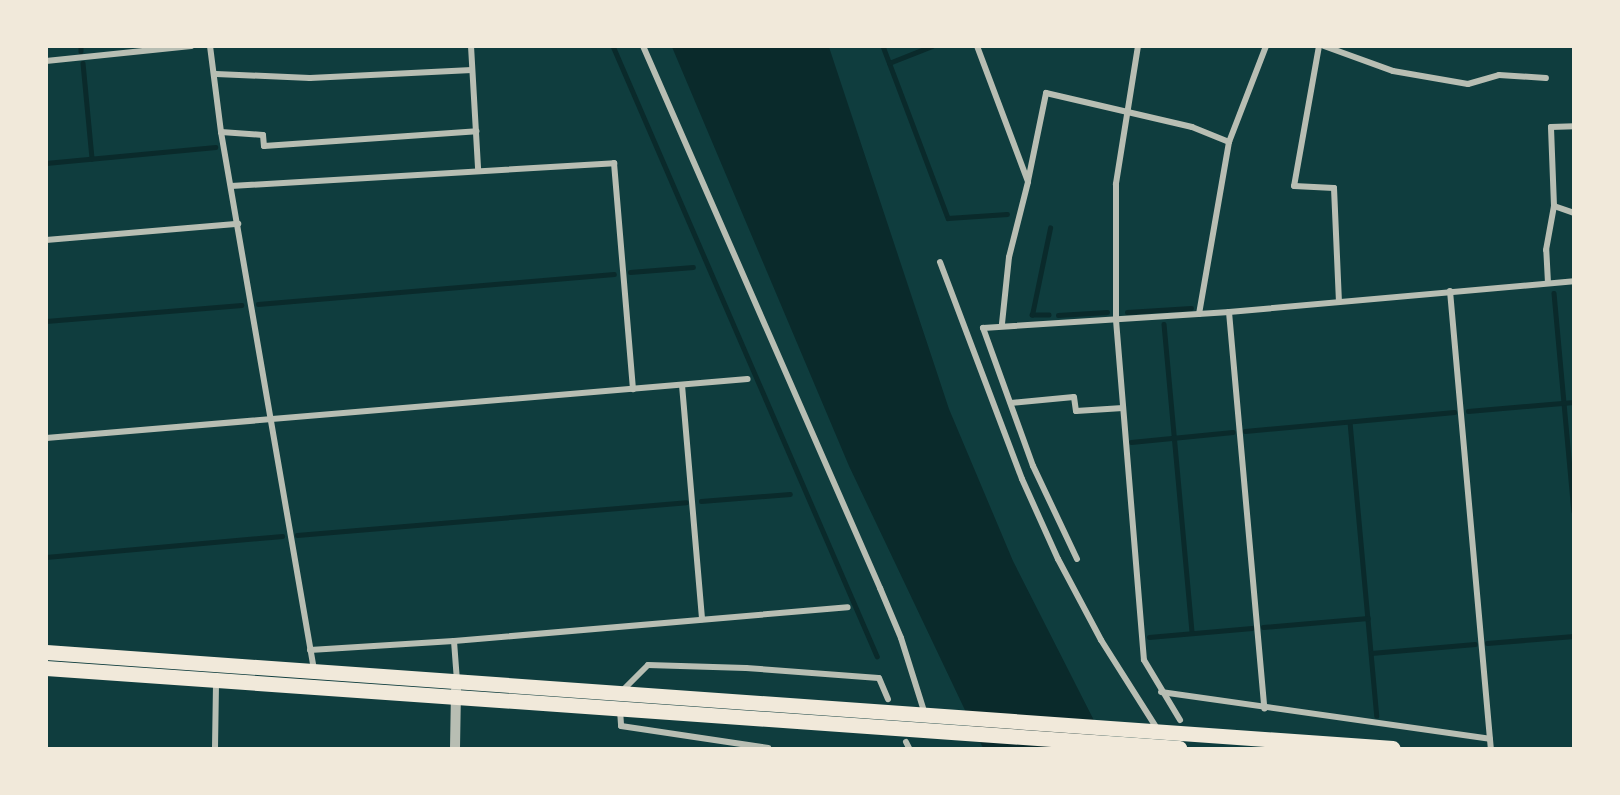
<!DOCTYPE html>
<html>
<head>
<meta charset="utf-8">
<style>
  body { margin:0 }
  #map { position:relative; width:1620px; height:795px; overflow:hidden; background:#0f3d3e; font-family:Literata,serif }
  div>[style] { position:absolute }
  .water>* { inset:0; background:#0a2a2b }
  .stream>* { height:4.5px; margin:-2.25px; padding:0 2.25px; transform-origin:2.25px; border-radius:2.25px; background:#0a2a2b }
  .minor>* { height:6px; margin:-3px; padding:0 3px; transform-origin:3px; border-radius:3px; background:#b8beb3 }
  .tertiary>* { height:10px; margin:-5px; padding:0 5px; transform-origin:5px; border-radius:5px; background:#b8beb3 }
  .primary>* { height:15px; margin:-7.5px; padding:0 7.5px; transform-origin:7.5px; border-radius:7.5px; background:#f1e9da }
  span { translate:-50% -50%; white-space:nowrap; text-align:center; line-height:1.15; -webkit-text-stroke:5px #f1e9da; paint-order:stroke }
  .frame { position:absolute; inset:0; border:48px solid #f1e9da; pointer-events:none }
</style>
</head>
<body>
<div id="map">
  <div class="water">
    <div style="clip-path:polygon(672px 47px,829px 47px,949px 409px,1013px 561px,1108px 748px,983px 748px,849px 466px)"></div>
  </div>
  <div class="stream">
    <div style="left:81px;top:46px;width:5px;rotate:90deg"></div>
    <div style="left:613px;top:46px;width:665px;rotate:66.6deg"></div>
    <div style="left:883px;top:46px;width:184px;rotate:69.3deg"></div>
    <div style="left:948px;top:218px;width:59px;rotate:-3.9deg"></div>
    <div style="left:83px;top:63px;width:96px;rotate:84.6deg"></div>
    <div style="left:889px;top:63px;width:46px;rotate:-21.6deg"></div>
    <div style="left:46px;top:163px;width:170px;rotate:-5.4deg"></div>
    <div style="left:630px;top:272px;width:63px;rotate:-4.5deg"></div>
    <div style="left:1554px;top:293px;width:219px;rotate:84.8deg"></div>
    <div style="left:258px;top:304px;width:357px;rotate:-4.8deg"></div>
    <div style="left:1127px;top:312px;width:64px;rotate:-3.6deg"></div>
    <div style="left:1049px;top:315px;width:17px;rotate:180deg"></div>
    <div style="left:1032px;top:315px;width:89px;rotate:-78.3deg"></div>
    <div style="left:1058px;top:315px;width:49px;rotate:-3.5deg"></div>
    <div style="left:46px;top:321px;width:196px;rotate:-4.7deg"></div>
    <div style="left:1164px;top:324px;width:310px;rotate:84.8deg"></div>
    <div style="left:1468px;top:411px;width:106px;rotate:-4.9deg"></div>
    <div style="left:1350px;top:422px;width:295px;rotate:84.8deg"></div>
    <div style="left:1245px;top:431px;width:210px;rotate:-5.2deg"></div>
    <div style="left:1131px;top:442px;width:102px;rotate:-5.6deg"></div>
    <div style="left:701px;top:501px;width:89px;rotate:-4.5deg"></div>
    <div style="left:297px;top:535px;width:390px;rotate:-4.8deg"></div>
    <div style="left:46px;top:557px;width:237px;rotate:-5.1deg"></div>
    <div style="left:1263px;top:627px;width:105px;rotate:-4.9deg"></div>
    <div style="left:1149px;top:637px;width:103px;rotate:-5deg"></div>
    <div style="left:1487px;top:643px;width:87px;rotate:-4.6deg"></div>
    <div style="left:1371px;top:653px;width:104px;rotate:-4.9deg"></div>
  </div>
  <div class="minor">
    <div style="left:210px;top:46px;width:87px;rotate:82.7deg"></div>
    <div style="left:221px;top:132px;width:546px;rotate:80.19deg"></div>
    <div style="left:471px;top:46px;width:123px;rotate:86.7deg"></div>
    <div style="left:643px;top:46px;width:592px;rotate:66.38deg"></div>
    <div style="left:880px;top:588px;width:54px;rotate:67.2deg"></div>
    <div style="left:901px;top:638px;width:80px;rotate:72.5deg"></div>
    <div style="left:977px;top:46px;width:145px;rotate:69.4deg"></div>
    <div style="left:1028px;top:182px;width:77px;rotate:104.2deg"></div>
    <div style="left:1009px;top:257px;width:67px;rotate:96deg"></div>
    <div style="left:1138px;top:46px;width:140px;rotate:99.1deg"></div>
    <div style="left:1116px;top:184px;width:136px;rotate:90deg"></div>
    <div style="left:1116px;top:320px;width:341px;rotate:85.3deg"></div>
    <div style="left:1144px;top:660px;width:70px;rotate:59deg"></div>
    <div style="left:1319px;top:46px;width:142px;rotate:100.1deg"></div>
    <div style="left:1294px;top:186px;width:40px;rotate:2.9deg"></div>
    <div style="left:1334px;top:188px;width:113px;rotate:87.5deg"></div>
    <div style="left:1324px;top:46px;width:73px;rotate:19.9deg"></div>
    <div style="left:1393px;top:71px;width:76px;rotate:9.8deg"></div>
    <div style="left:1468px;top:84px;width:32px;rotate:-16deg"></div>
    <div style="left:1499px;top:75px;width:47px;rotate:3.7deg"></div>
    <div style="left:46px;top:61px;width:146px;rotate:-5.9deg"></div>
    <div style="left:216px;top:74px;width:94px;rotate:2.4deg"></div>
    <div style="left:310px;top:78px;width:162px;rotate:-2.8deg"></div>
    <div style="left:221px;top:132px;width:42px;rotate:4.1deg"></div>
    <div style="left:263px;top:135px;width:11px;rotate:85deg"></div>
    <div style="left:264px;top:146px;width:213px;rotate:-4deg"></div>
    <div style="left:1028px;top:181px;width:90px;rotate:-78.4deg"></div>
    <div style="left:1046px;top:93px;width:150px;rotate:13.1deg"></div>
    <div style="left:1192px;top:127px;width:40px;rotate:22deg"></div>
    <div style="left:231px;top:186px;width:384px;rotate:-3.4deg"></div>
    <div style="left:614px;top:163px;width:227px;rotate:85.2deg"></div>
    <div style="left:1554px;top:206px;width:21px;rotate:19deg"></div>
    <div style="left:46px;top:240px;width:193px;rotate:-4.8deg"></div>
    <div style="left:940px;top:262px;width:232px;rotate:69.3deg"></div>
    <div style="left:1022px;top:479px;width:88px;rotate:65.8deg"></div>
    <div style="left:1058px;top:559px;width:92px;rotate:62deg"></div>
    <div style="left:1101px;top:640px;width:107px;rotate:57.7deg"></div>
    <div style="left:1548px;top:283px;width:33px;rotate:-93deg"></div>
    <div style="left:1546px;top:250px;width:45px;rotate:-79.7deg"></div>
    <div style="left:1554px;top:206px;width:79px;rotate:-92.2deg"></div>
    <div style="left:1551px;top:127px;width:23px;rotate:-2deg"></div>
    <div style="left:1450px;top:291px;width:459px;rotate:84.9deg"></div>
    <div style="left:1229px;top:312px;width:398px;rotate:84.9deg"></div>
    <div style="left:1199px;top:314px;width:175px;rotate:-80.1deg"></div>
    <div style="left:1229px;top:142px;width:103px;rotate:-68.9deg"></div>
    <div style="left:682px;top:385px;width:235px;rotate:85.1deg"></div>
    <div style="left:1011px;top:403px;width:63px;rotate:-5.4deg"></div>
    <div style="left:1074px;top:397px;width:14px;rotate:82deg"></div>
    <div style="left:1076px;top:411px;width:47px;rotate:-3.7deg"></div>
    <div style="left:46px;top:438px;width:704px;rotate:-4.8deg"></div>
    <div style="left:1077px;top:559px;width:103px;rotate:-115.3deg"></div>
    <div style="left:1033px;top:466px;width:147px;rotate:-109.9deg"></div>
    <div style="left:983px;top:328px;width:247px;rotate:-3.7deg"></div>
    <div style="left:1229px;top:312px;width:346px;rotate:-5.1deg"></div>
    <div style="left:310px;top:650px;width:144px;rotate:-3.6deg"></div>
    <div style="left:457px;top:681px;width:40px;rotate:-94.3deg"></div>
    <div style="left:454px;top:641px;width:395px;rotate:-4.9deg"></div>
    <div style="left:623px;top:690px;width:35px;rotate:-45deg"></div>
    <div style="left:648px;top:665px;width:98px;rotate:1.8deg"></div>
    <div style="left:746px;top:668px;width:133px;rotate:4.3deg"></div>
    <div style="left:879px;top:678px;width:23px;rotate:67deg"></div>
    <div style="left:1161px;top:692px;width:332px;rotate:8.1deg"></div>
    <div style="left:620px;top:710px;width:16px;rotate:86deg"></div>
    <div style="left:621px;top:726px;width:149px;rotate:8.5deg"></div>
    <div style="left:906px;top:742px;width:7px;rotate:63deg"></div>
    <div style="left:215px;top:748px;width:66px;rotate:-89.1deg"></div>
  </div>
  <div class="tertiary">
    <div style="left:455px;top:748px;width:58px;rotate:-89deg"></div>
  </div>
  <div class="primary">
    <div style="left:46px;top:652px;width:1350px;rotate:4.08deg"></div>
    <div style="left:46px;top:668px;width:1136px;rotate:4.04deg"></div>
  </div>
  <div class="frame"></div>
</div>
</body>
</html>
